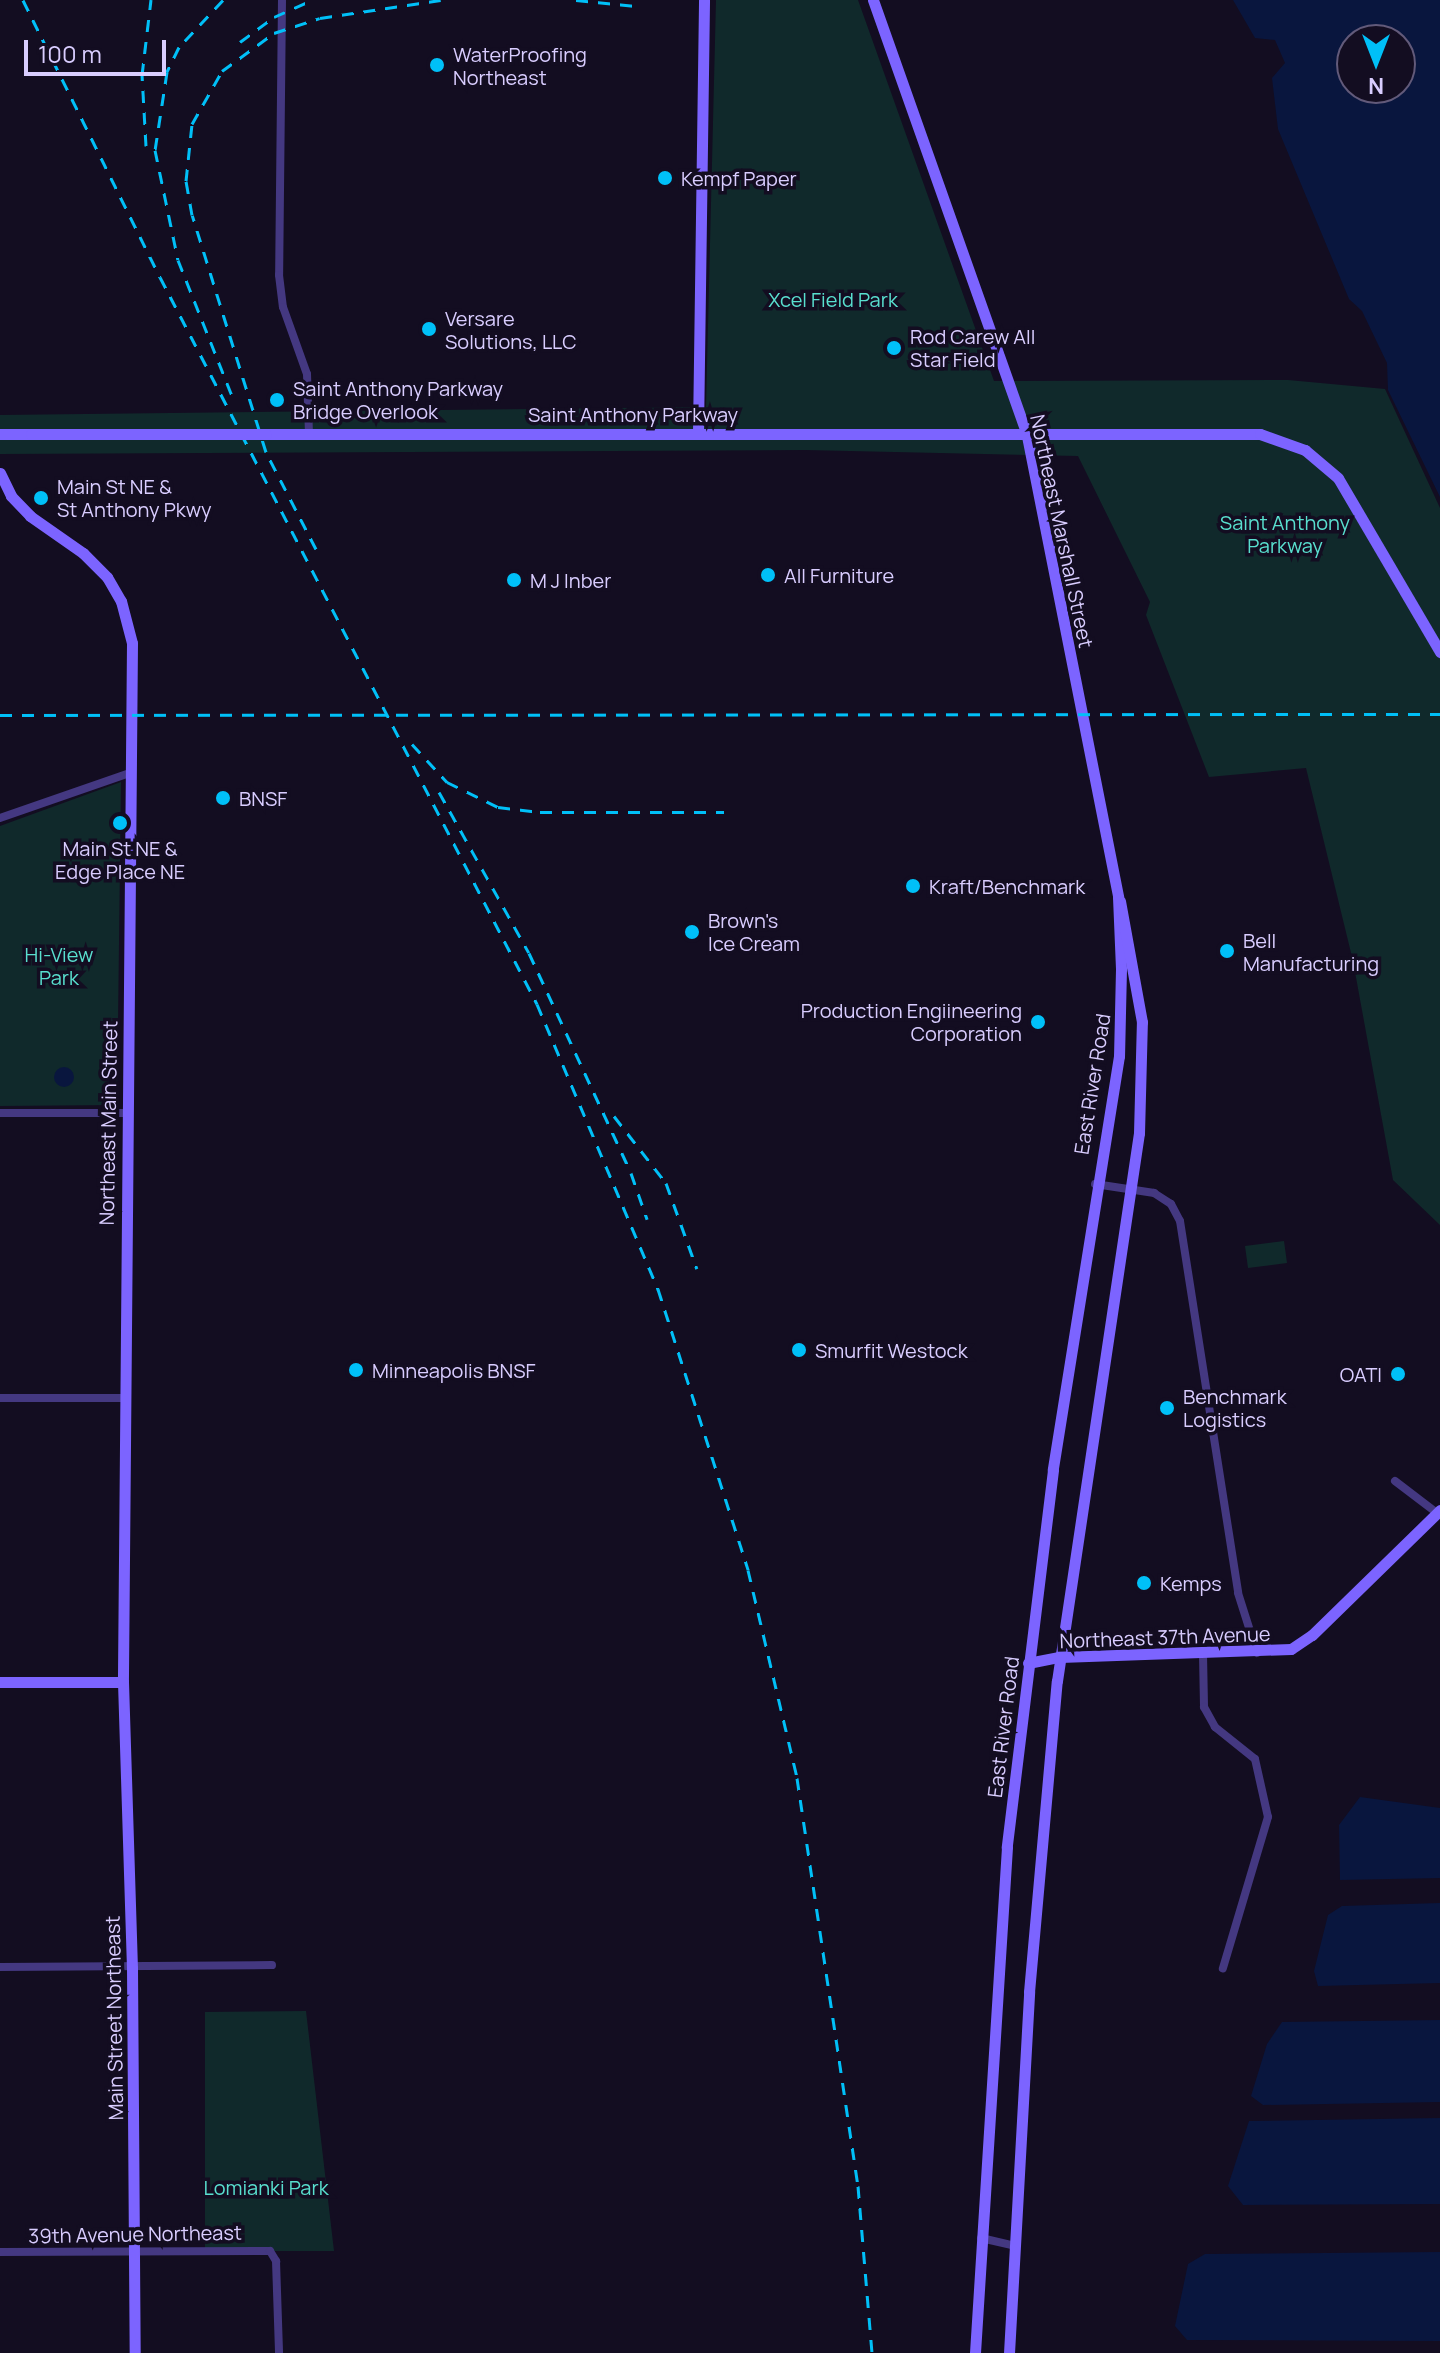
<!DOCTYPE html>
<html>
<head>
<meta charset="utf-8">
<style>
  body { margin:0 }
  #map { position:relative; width:1440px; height:2353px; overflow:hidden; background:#130d21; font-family:Manrope,sans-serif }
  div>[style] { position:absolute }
  .green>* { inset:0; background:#10292b }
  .water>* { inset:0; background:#09163e }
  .round { border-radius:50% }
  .street>* { height:8px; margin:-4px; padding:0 4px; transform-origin:4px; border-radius:4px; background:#443881 }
  .secondary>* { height:11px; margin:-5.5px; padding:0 5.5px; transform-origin:5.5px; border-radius:5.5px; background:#7c64ff }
  .rail>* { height:3px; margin-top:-1.5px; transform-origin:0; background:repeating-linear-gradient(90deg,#00c0f8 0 12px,transparent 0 22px) }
  .secondary-bridge>* { height:11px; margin:-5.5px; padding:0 5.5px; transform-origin:5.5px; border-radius:5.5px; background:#7c64ff }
  .dots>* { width:22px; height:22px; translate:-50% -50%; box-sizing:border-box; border:4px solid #130d21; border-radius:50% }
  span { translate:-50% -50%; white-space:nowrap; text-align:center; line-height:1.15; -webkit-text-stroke:7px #130d21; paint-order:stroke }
  .poi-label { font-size:20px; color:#d9cdff }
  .left { translate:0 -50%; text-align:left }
  .right { translate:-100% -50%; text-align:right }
  .park-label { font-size:20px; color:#59dfcf }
  .street-label { font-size:20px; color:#d9cdff }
  .north { position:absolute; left:1336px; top:24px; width:80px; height:80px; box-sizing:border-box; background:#130d21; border:2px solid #625a7a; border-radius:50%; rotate:180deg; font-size:22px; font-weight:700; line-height:32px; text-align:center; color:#d9cdff }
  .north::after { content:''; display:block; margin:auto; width:28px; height:36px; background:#00c0f8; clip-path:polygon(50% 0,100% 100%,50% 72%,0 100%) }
  .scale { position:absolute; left:24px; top:40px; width:142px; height:36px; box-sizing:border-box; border:4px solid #d9cdff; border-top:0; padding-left:10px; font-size:24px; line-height:28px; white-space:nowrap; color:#d9cdff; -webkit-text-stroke:6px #130d21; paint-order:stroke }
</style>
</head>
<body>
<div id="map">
  <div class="green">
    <div style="clip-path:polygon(716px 0,858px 0,994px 381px,1288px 380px,1385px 389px,1440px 508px,1440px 1225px,1393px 1180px,1353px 961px,1306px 768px,1209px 777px,1146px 615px,1150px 602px,1078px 456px,805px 450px,0 454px,0 415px,706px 407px)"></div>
    <div style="clip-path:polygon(121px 782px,117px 1105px,0 1106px,0 826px)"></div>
    <div style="clip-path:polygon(1284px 1241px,1287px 1263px,1248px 1268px,1245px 1246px)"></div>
    <div style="clip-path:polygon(306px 2011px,334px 2251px,205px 2251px,205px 2012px)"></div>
  </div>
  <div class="water">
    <div style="clip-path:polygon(evenodd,1233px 0,1440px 0,1440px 497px,1388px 390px,1387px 363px,1362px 311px,1349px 299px,1278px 129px,1272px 78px,1285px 63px,1275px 40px,1255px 38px,1233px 0,1352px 40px,1400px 40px,1400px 88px,1352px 88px,1352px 40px)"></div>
    <div class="round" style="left:54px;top:1067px;width:20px;height:20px"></div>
    <div style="clip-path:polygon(1360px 1797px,1440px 1808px,1440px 1878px,1340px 1880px,1339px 1825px)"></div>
    <div style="clip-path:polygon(1440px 1903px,1440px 1983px,1318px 1986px,1314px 1971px,1328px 1915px,1342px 1906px)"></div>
    <div style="clip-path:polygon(1440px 2020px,1440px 2102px,1263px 2105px,1251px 2096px,1267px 2044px,1282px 2022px)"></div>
    <div style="clip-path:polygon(1440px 2118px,1440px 2204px,1243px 2205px,1228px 2186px,1249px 2121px)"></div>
    <div style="clip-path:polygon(1440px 2252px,1440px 2341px,1187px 2340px,1175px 2326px,1188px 2264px,1205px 2254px)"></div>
  </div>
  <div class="street">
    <div style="left:282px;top:0;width:275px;rotate:90.6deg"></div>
    <div style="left:279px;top:275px;width:32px;rotate:83deg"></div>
    <div style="left:283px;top:307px;width:71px;rotate:70.3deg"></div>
    <div style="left:307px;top:374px;width:59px;rotate:88.1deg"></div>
    <div style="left:0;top:818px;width:138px;rotate:-19.1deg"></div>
    <div style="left:0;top:1113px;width:126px"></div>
    <div style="left:1095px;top:1184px;width:60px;rotate:8.7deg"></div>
    <div style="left:1154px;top:1193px;width:20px;rotate:33deg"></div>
    <div style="left:1171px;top:1204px;width:19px;rotate:62deg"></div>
    <div style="left:1180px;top:1221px;width:376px;rotate:81.1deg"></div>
    <div style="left:1238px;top:1593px;width:63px;rotate:72.4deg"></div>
    <div style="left:0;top:1398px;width:124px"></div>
    <div style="left:1395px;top:1481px;width:53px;rotate:37.3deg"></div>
    <div style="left:1203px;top:1654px;width:53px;rotate:88.9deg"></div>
    <div style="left:1204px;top:1707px;width:23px;rotate:61deg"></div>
    <div style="left:1215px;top:1727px;width:51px;rotate:38.7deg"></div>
    <div style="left:1255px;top:1759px;width:59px;rotate:77.4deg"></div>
    <div style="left:1268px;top:1817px;width:158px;rotate:106.6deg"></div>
    <div style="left:0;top:1967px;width:272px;rotate:-0.4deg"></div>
    <div style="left:981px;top:2238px;width:35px;rotate:13deg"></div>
    <div style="left:0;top:2252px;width:270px;rotate:-0.2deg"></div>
    <div style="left:270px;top:2251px;width:12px;rotate:59deg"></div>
    <div style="left:276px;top:2261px;width:92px;rotate:88.1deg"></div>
  </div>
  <div class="secondary">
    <div style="left:873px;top:0;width:457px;rotate:70.5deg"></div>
    <div style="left:1026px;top:431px;width:475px;rotate:78.8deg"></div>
    <div style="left:1118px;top:897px;width:72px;rotate:87.6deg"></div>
    <div style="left:1121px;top:969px;width:87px;rotate:91.3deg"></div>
    <div style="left:1119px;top:1056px;width:419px;rotate:99.1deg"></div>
    <div style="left:1053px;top:1470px;width:380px;rotate:97deg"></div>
    <div style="left:1007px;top:1847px;width:507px;rotate:93.62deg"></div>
    <div style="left:698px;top:432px;width:432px;rotate:-89.2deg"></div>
    <div style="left:0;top:434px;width:31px"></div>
    <div style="left:266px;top:434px;width:994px"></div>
    <div style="left:1260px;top:434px;width:48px;rotate:19.6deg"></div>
    <div style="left:1305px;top:450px;width:43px;rotate:40.3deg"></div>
    <div style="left:1338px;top:478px;width:202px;rotate:59.6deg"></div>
    <div style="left:0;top:473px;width:25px;rotate:64deg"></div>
    <div style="left:11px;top:496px;width:28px;rotate:46deg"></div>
    <div style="left:30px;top:516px;width:65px;rotate:34.9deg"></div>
    <div style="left:83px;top:553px;width:34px;rotate:45deg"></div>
    <div style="left:107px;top:577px;width:28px;rotate:60deg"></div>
    <div style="left:121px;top:601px;width:43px;rotate:75.3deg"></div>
    <div style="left:132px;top:643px;width:1039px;rotate:90.5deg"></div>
    <div style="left:123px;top:1682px;width:286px;rotate:88.2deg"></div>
    <div style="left:132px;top:1968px;width:385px;rotate:89.6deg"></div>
    <div style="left:1028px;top:1663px;width:33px;rotate:-11deg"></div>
    <div style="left:1060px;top:1657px;width:231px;rotate:-2deg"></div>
    <div style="left:1291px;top:1649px;width:25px;rotate:-34deg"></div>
    <div style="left:1312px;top:1635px;width:179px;rotate:-44.3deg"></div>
    <div style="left:0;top:1682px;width:123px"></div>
    <div style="left:1009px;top:2353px;width:362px;rotate:-86.8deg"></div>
    <div style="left:1029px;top:1992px;width:312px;rotate:-84.9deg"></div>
    <div style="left:1057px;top:1681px;width:554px;rotate:-81.49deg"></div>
    <div style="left:1139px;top:1133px;width:111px;rotate:-88.5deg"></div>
    <div style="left:1142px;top:1022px;width:123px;rotate:-100.3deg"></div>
  </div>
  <div class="rail">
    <div style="left:23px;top:0;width:309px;rotate:63.7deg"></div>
    <div style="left:160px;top:277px;width:819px;rotate:62.59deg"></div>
    <div style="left:537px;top:1004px;width:310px;rotate:67deg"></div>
    <div style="left:658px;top:1289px;width:295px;rotate:72.2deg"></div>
    <div style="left:748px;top:1570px;width:214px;rotate:76.7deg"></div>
    <div style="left:797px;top:1778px;width:413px;rotate:81.5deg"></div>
    <div style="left:858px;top:2186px;width:168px;rotate:85.2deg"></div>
    <div style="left:223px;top:0;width:64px;rotate:133.1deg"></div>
    <div style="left:179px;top:47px;width:28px;rotate:116deg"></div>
    <div style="left:167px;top:72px;width:79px;rotate:98.7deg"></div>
    <div style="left:155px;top:150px;width:112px;rotate:78.2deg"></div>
    <div style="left:178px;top:260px;width:149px;rotate:68.3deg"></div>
    <div style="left:576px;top:0;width:60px;rotate:5.7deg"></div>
    <div style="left:240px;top:42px;width:42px;rotate:-36.3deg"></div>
    <div style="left:274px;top:17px;width:42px;rotate:-24.1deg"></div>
    <div style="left:146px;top:146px;width:71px;rotate:-93.2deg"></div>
    <div style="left:142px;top:75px;width:76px;rotate:-83.2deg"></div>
    <div style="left:316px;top:549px;width:109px;rotate:-117.3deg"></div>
    <div style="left:266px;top:452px;width:248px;rotate:-107.3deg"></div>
    <div style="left:192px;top:215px;width:35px;rotate:-100deg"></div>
    <div style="left:186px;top:181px;width:57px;rotate:-84deg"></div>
    <div style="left:192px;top:124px;width:61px;rotate:-60.5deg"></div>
    <div style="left:222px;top:71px;width:64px;rotate:-36.2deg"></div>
    <div style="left:274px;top:33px;width:48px;rotate:-18.1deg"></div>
    <div style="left:320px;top:18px;width:122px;rotate:-8.5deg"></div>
    <div style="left:0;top:715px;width:1440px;rotate:-0.04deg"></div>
    <div style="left:412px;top:744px;width:52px;rotate:47.4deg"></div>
    <div style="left:447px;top:782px;width:57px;rotate:26.1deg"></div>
    <div style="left:498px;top:807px;width:42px;rotate:6.8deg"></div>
    <div style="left:540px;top:812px;width:184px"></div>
    <div style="left:439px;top:792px;width:184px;rotate:60.8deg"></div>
    <div style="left:529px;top:953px;width:242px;rotate:65.1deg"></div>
    <div style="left:631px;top:1173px;width:49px;rotate:70.8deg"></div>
    <div style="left:614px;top:1116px;width:85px;rotate:52.2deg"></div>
    <div style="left:666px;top:1183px;width:91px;rotate:70.2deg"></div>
  </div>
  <div class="secondary-bridge">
    <div style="left:31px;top:434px;width:235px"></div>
  </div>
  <div class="dots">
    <div style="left:437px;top:65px;background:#00c0f8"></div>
    <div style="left:665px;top:178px;background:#00c0f8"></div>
    <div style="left:429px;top:329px;background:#00c0f8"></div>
    <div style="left:894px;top:348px;background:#00c0f8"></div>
    <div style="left:277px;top:400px;background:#00c0f8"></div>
    <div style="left:41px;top:498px;background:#00c0f8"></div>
    <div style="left:768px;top:575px;background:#00c0f8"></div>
    <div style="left:514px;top:580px;background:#00c0f8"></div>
    <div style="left:223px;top:798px;background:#00c0f8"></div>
    <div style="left:120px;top:823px;background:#00c0f8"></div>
    <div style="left:913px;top:886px;background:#00c0f8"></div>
    <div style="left:692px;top:932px;background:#00c0f8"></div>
    <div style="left:1227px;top:951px;background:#00c0f8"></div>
    <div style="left:1038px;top:1022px;background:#00c0f8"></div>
    <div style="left:799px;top:1350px;background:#00c0f8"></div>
    <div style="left:356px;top:1370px;background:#00c0f8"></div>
    <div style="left:1398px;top:1374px;background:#00c0f8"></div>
    <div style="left:1167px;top:1408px;background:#00c0f8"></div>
    <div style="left:1144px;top:1583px;background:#00c0f8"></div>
  </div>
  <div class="poi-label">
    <span class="left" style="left:453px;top:66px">WaterProofing<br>Northeast</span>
    <span class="left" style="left:681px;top:178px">Kempf Paper</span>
    <span class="left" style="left:445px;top:330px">Versare<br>Solutions, LLC</span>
    <span class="left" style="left:910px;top:348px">Rod Carew All<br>Star Field</span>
    <span class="left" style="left:293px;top:400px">Saint Anthony Parkway<br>Bridge Overlook</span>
    <span class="left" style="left:57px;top:498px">Main St NE &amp;<br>St Anthony Pkwy</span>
    <span class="left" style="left:784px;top:575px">All Furniture</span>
    <span class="left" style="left:530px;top:580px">M J Inber</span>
    <span class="left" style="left:239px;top:798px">BNSF</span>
    <span style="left:120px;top:860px">Main St NE &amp;<br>Edge Place NE</span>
    <span class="left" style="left:929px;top:886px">Kraft/Benchmark</span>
    <span class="left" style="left:708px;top:932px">Brown's<br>Ice Cream</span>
    <span class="left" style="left:1243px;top:952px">Bell<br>Manufacturing</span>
    <span class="right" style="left:1022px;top:1022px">Production Engiineering<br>Corporation</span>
    <span class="left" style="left:815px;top:1350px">Smurfit Westock</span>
    <span class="left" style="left:372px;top:1370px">Minneapolis BNSF</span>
    <span class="right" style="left:1382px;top:1374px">OATI</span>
    <span class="left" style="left:1183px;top:1408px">Benchmark<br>Logistics</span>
    <span class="left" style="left:1160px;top:1583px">Kemps</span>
  </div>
  <div class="park-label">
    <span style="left:833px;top:299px">Xcel Field Park</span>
    <span style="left:1285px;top:534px">Saint Anthony<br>Parkway</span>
    <span style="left:59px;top:966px">Hi-View<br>Park</span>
    <span style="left:266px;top:2187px">Lomianki Park</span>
  </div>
  <div class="street-label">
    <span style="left:633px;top:414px">Saint Anthony Parkway</span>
    <span style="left:1062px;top:531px;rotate:78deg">Northeast Marshall Street</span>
    <span style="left:1092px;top:1084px;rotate:-81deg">East River Road</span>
    <span style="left:108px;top:1123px;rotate:-89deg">Northeast Main Street</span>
    <span style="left:1165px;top:1637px;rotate:-2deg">Northeast 37th Avenue</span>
    <span style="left:1003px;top:1727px;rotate:-83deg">East River Road</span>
    <span style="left:114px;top:2018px;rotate:-91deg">Main Street Northeast</span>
    <span style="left:135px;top:2234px;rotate:-1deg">39th Avenue Northeast</span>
  </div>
  <div class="north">N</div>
  <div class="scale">100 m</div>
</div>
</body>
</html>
